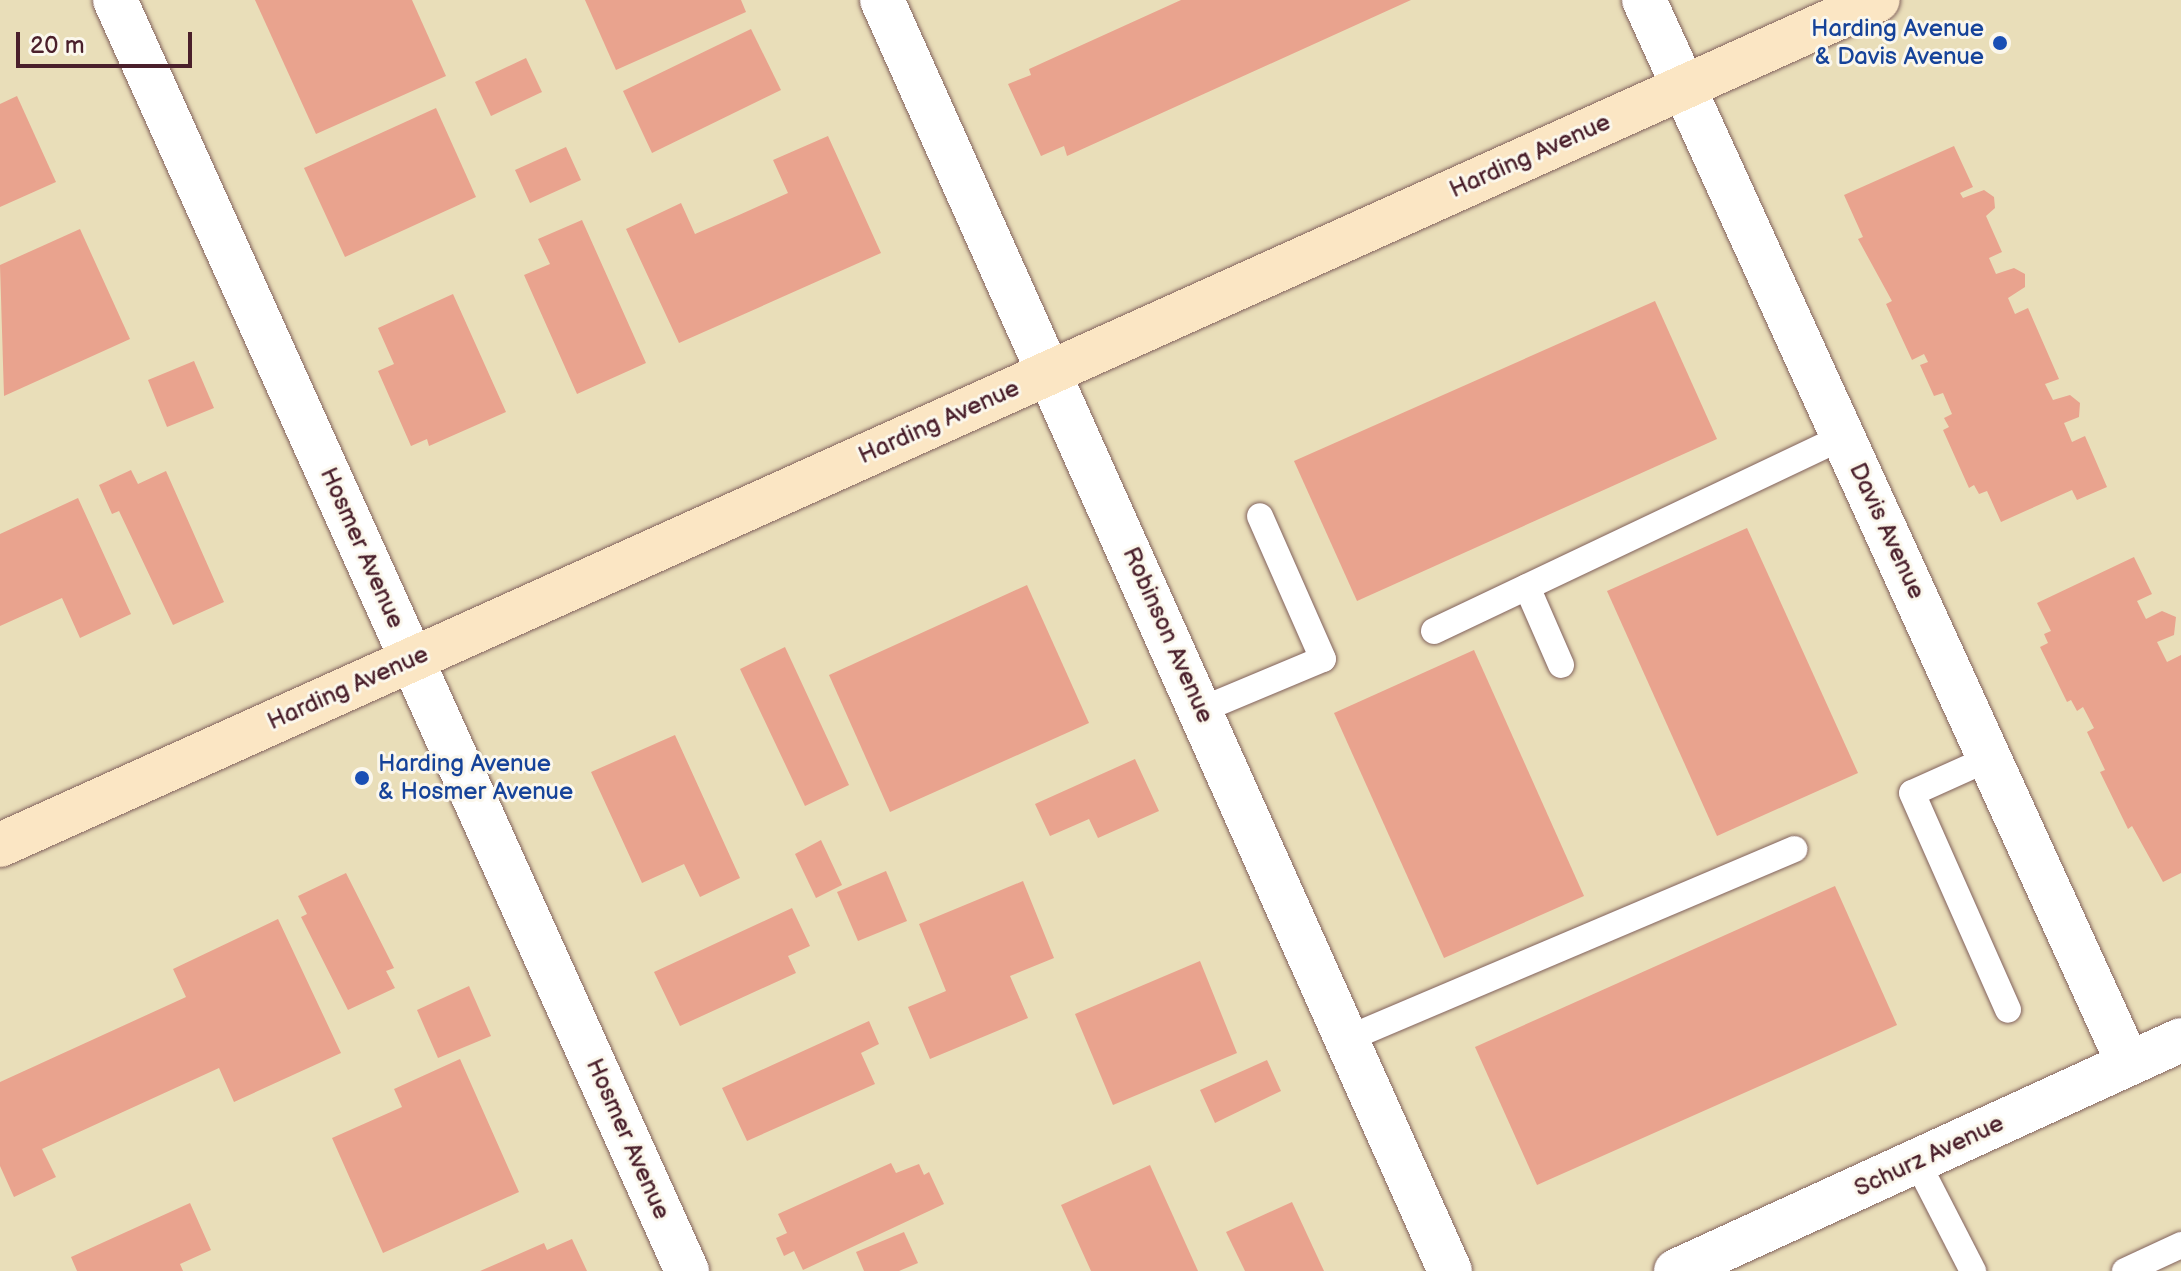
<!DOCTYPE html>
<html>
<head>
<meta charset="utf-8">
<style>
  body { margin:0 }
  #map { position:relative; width:2181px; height:1271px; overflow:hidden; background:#e9deb9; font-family:"Balsamiq Sans",sans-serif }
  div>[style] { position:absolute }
  .building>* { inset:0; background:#e9a38e }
  .roads { filter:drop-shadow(0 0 2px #82625d) drop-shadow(0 0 2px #82625d) }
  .lane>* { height:26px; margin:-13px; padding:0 13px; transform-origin:13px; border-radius:13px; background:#fff }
  .street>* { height:44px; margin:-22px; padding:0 22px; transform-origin:22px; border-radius:22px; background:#fff }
  .secondary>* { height:44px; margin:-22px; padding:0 22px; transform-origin:22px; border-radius:22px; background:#fbe6c4 }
  .dots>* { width:22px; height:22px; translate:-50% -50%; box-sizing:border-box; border:4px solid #fbf7ec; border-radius:50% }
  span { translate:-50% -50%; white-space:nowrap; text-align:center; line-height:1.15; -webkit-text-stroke:6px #fbf7ec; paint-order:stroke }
  .transit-label { font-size:24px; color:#164399 }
  .right { translate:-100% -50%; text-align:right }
  .left { translate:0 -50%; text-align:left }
  .street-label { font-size:24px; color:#4a1f2b }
  .scale { position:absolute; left:16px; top:32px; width:176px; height:36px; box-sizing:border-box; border:4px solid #4a1f2b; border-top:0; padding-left:10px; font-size:24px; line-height:28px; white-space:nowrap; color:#4a1f2b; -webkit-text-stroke:6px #fbf7ec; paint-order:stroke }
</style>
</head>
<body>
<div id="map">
  <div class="building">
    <div style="clip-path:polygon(255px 0,412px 0,446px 76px,316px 134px)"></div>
    <div style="clip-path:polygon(585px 0,741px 0,746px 12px,616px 70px)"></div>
    <div style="clip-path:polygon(1181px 0,1411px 0,1067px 156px,1064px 146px,1041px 156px,1008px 84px,1031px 75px,1029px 69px)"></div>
    <div style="clip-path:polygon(751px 29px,781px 90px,652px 153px,623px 91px)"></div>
    <div style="clip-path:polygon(526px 58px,542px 92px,491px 116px,475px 82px)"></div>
    <div style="clip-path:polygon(17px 96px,56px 182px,0 207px,0 104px)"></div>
    <div style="clip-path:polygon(436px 108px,476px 197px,345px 257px,304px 168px)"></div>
    <div style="clip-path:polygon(828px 136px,881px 253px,679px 343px,626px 229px,681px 203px,695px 234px,739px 215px,788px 193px,773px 160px)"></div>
    <div style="clip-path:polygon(1954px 146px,1973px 187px,1960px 193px,1963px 198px,1984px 190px,1994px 197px,1995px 208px,1986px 216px,2002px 252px,1989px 258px,1996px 274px,2014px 268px,2025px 274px,2025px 287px,2008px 298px,2015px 314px,2028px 308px,2059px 379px,2045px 384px,2053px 400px,2070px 395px,2080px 403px,2079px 417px,2064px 423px,2072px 442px,2085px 436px,2107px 487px,2077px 500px,2072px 490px,2001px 522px,1987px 491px,1979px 494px,1974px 485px,1969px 488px,1943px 430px,1949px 427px,1944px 418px,1952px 414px,1943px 393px,1934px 396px,1920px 365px,1928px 362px,1924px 354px,1912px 360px,1886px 304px,1892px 301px,1858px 239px,1863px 237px,1844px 195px)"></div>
    <div style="clip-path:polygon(566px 147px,581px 180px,530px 203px,515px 170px)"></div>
    <div style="clip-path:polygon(582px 220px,646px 363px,577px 394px,524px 275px,550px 264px,538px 239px)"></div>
    <div style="clip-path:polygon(80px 229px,130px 339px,4px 396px,0 265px)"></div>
    <div style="clip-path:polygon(453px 294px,506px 412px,429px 446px,427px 439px,411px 446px,378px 371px,394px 364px,378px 328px)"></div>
    <div style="clip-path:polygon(1655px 301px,1717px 439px,1357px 601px,1294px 461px)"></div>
    <div style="clip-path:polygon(194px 361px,214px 408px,167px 427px,148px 380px)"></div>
    <div style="clip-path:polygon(131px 470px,138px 484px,166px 471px,224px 602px,173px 625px,119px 511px,112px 514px,99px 485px)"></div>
    <div style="clip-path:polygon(78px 498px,131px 614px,80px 638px,62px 598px,0 626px,0 534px)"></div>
    <div style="clip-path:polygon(1747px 528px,1858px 773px,1717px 836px,1607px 591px)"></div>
    <div style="clip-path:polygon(2134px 557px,2152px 594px,2137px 601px,2146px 619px,2162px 611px,2176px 617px,2174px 635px,2157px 642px,2167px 662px,2181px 655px,2181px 873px,2163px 882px,2132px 826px,2128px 829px,2100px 772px,2105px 770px,2087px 732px,2094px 728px,2083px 707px,2077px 711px,2071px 700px,2067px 702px,2040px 647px,2048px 643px,2044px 634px,2051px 631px,2037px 603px)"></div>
    <div style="clip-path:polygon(1027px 585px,1089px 723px,890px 812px,829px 675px)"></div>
    <div style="clip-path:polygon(785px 647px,849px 785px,805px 806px,740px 669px)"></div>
    <div style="clip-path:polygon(1474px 650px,1584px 896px,1444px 958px,1334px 713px)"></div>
    <div style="clip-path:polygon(675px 735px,740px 878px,700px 897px,684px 864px,642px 883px,591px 772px)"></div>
    <div style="clip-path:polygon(1135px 759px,1159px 811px,1098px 838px,1089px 819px,1050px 836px,1035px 804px)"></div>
    <div style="clip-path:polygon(821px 840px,842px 885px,816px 898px,795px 854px)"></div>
    <div style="clip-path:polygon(886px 871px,907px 921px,858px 941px,837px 892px)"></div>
    <div style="clip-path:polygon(346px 873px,394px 968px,386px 971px,395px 988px,348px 1010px,301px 917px,307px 914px,298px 896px)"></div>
    <div style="clip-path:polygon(1023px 881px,1054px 958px,1010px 976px,1028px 1018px,930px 1059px,908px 1007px,946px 991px,919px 924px)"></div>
    <div style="clip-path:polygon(1835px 886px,1897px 1025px,1537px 1185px,1475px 1047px)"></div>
    <div style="clip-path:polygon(792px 908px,810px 946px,788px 956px,796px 973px,680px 1026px,654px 972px)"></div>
    <div style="clip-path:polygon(278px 919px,341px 1053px,234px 1102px,219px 1068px,42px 1149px,56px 1177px,14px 1197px,0 1166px,0 1082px,186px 997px,173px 969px)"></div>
    <div style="clip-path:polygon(1200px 961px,1237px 1053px,1113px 1105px,1075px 1014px)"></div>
    <div style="clip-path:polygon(469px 986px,491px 1036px,438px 1058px,417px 1010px)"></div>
    <div style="clip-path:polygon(869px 1021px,879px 1044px,861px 1053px,875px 1084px,747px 1141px,722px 1088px)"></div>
    <div style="clip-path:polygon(460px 1059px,519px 1192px,383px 1253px,332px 1138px,402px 1107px,394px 1089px)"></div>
    <div style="clip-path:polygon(1267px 1060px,1281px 1091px,1215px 1123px,1200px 1090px)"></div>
    <div style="clip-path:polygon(891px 1163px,896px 1173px,919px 1164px,924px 1175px,929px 1172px,944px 1204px,803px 1270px,794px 1251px,784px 1256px,776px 1238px,787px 1233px,778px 1214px)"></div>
    <div style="clip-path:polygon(1150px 1165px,1198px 1271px,1091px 1271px,1061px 1205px)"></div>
    <div style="clip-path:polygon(1292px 1202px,1324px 1271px,1245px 1271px,1226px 1232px)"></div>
    <div style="clip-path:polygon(190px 1203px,211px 1250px,180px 1264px,183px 1271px,77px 1271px,71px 1257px)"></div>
    <div style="clip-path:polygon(904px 1232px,918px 1263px,899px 1271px,864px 1271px,856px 1252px)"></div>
    <div style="clip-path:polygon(572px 1239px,587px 1271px,480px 1271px,544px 1243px,547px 1250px)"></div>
  </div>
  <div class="roads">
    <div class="lane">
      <div style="left:1527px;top:587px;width:85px;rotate:66.4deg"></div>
      <div style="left:1434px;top:631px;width:453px;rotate:-25.4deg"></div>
      <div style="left:1201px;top:710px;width:132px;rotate:-22.7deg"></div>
      <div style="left:1323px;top:659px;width:156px;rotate:-113.8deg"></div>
      <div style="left:1990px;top:758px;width:85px;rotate:155.8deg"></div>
      <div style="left:1912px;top:793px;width:237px;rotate:66.1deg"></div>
      <div style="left:1347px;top:1039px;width:486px;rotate:-23deg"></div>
      <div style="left:1917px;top:1162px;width:123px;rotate:62.8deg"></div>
      <div style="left:2125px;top:1271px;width:62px;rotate:-24.9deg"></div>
    </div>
    <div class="street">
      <div style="left:115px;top:0;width:1394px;rotate:65.77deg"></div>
      <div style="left:882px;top:0;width:1392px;rotate:65.92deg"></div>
      <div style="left:1644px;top:0;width:1168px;rotate:65.52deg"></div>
      <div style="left:1676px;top:1271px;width:555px;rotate:-24.58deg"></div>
    </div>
    <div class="secondary">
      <div style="left:0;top:845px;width:2059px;rotate:-24.23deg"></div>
    </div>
  </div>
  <div class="dots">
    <div style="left:2000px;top:43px;background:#1a4fb4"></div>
    <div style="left:362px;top:778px;background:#1a4fb4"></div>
  </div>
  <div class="transit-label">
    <span class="right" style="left:1984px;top:43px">Harding Avenue<br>&amp; Davis Avenue</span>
    <span class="left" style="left:378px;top:778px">Harding Avenue<br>&amp; Hosmer Avenue</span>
  </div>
  <div class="street-label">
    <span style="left:1530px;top:156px;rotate:-24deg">Harding Avenue</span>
    <span style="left:939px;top:422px;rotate:-24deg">Harding Avenue</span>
    <span style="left:1887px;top:531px;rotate:65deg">Davis Avenue</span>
    <span style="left:362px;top:548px;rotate:66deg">Hosmer Avenue</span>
    <span style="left:1168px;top:635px;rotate:66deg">Robinson Avenue</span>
    <span style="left:348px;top:688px;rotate:-24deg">Harding Avenue</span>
    <span style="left:628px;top:1139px;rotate:66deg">Hosmer Avenue</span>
    <span style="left:1929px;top:1156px;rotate:-25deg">Schurz Avenue</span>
  </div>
  <div class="scale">20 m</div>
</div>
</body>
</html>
